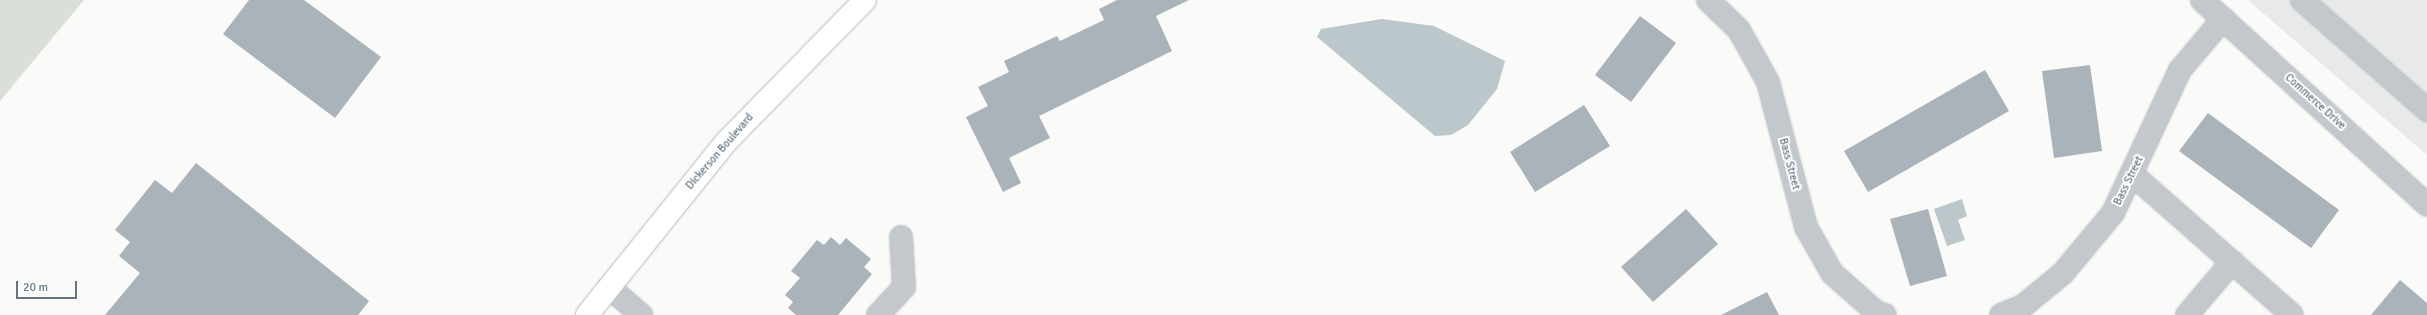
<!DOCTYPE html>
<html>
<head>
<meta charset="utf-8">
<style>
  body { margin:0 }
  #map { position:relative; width:2427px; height:315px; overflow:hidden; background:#fafaf8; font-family:Signika,sans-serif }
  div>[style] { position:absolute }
  .built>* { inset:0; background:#e8e9e9 }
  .green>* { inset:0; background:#dadfd7 }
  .water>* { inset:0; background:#bbc7cb }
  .building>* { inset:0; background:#aab3b9 }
  .roads { filter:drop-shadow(0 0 1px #b5babe) drop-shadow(0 0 1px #b5babe) }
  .minor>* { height:22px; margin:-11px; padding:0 11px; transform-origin:11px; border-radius:11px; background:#c3c8cc }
  .major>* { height:22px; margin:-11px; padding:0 11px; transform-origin:11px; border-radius:11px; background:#fff }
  span { translate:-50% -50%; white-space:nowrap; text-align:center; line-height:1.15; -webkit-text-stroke:4px #fff; paint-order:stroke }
  .street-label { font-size:11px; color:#657683 }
  .scale { position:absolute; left:16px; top:281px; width:61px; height:18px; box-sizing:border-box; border:2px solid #657683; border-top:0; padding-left:5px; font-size:12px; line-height:14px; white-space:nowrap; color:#657683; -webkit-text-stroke:3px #fff; paint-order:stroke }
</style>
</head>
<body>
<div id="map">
  <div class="built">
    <div style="clip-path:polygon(2248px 0,2427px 0,2427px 155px)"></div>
  </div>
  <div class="green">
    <div style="clip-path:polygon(0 0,84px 0,0 101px)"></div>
  </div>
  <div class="water">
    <div style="clip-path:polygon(1382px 19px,1434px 26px,1505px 61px,1497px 89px,1468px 125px,1451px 135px,1435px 136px,1317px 37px,1321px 29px)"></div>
    <div style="clip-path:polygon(1962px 199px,1967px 216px,1958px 220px,1965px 240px,1947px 246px,1934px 209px)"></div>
  </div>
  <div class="building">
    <div style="clip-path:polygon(249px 0,304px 0,381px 57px,335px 118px,223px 34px)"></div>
    <div style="clip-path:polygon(1117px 0,1189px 0,1156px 16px,1172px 51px,1039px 116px,1050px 138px,1009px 158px,1021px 183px,1003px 192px,966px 117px,988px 106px,978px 87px,1009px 72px,1004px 61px,1057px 36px,1060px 41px,1104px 20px,1099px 9px)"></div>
    <div style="clip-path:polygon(1640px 16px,1676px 43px,1631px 102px,1595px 75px)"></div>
    <div style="clip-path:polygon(2090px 65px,2102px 151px,2054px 158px,2042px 71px)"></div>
    <div style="clip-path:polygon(1985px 70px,2009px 111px,1868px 192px,1844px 151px)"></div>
    <div style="clip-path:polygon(1584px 105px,1610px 146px,1535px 192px,1510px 152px)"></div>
    <div style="clip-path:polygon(2208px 113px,2339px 210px,2311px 248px,2179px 151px)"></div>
    <div style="clip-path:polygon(196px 163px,369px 301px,358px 315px,105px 315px,140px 273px,119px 256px,130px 242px,115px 230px,155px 180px,172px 193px)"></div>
    <div style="clip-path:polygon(1686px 209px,1718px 244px,1653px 302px,1621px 267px)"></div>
    <div style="clip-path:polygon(1928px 209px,1947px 276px,1910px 286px,1890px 219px)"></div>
    <div style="clip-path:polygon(831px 237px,840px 245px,846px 238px,871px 259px,864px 267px,872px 274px,838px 315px,796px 315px,788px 308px,793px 302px,785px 295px,800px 278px,791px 271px,817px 240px,824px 245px)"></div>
    <div style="clip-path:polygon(2400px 280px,2427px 303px,2427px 315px,2371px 315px)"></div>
    <div style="clip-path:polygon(1767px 292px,1779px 315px,1721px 315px)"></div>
  </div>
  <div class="roads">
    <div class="minor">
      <div style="left:1708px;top:0;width:43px;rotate:44.1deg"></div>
      <div style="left:1739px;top:30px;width:60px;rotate:60.9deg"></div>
      <div style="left:1768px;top:82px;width:150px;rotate:75.3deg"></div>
      <div style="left:1806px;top:227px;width:53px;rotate:60.5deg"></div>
      <div style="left:1832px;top:273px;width:60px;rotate:41.6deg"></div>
      <div style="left:1877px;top:313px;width:8px;rotate:14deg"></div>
      <div style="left:2202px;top:0;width:304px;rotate:42.3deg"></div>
      <div style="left:2302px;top:0;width:167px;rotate:41.3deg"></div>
      <div style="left:2132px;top:174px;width:213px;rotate:41.4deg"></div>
      <div style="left:609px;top:287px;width:43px;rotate:41.2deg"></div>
      <div style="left:878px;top:315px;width:38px;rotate:-47deg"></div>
      <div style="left:904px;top:287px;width:50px;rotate:-93.4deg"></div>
      <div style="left:2001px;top:315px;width:24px;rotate:-22deg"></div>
      <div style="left:2023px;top:306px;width:52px;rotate:-39.5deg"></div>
      <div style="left:2063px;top:273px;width:78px;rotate:-50.2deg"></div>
      <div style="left:2113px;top:213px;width:158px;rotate:-64.9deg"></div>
      <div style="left:2180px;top:70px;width:67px;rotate:-49.9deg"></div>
      <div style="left:2187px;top:315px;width:70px;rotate:-49.7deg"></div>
    </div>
    <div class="major">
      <div style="left:587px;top:315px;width:223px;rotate:-51.2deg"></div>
      <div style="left:727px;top:141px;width:197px;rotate:-45.6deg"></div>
    </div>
  </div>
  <div class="street-label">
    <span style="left:2315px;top:102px;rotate:42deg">Commerce Drive</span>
    <span style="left:720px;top:152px;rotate:-49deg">Dickerson Boulevard</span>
    <span style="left:1789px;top:164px;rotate:75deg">Bass Street</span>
    <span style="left:2129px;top:181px;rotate:-64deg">Bass Street</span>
  </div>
  <div class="scale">20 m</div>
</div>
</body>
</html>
